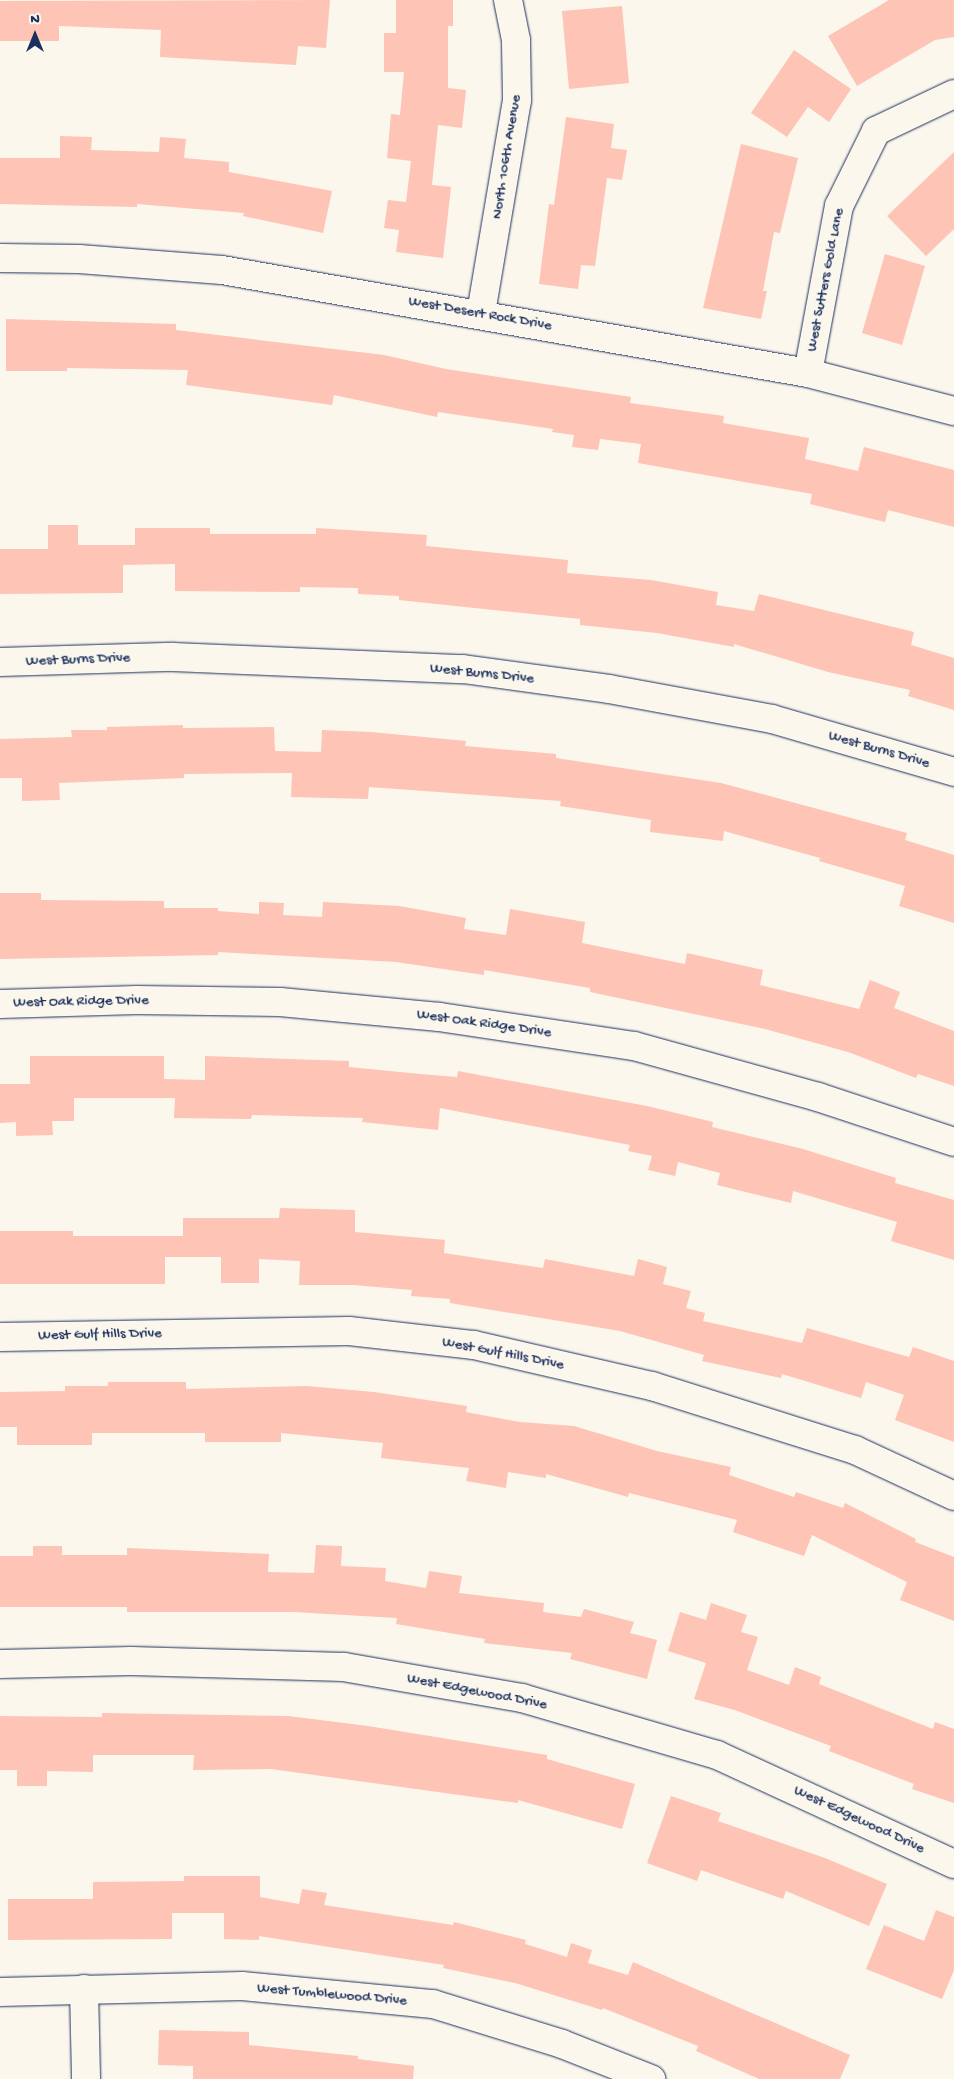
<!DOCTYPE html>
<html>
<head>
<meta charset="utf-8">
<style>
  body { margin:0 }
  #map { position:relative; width:954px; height:2079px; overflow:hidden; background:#fbf7ec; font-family:"Gochi Hand",sans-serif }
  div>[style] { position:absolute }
  .building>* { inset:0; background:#fec4b5 }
  .roads { filter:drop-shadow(0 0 1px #1b2f5e) drop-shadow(0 0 1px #1b2f5e) }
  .minor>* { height:28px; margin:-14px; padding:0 14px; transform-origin:14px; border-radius:14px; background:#fbf7ec }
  span { translate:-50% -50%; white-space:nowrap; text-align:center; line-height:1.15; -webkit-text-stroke:4px #fbf7ec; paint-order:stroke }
  .street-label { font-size:15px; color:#1b2f5e }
  .north { position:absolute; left:10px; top:10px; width:50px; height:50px; -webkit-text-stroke:4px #fbf7ec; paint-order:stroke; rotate:0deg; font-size:14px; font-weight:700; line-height:20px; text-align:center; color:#1b2f5e }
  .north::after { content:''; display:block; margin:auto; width:18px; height:22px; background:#1b2f5e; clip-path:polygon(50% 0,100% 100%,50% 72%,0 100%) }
</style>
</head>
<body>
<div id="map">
  <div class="building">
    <div style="clip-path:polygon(330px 0,326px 48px,298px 46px,296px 65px,160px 57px,161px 30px,59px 26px,59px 41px,0 41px,0 1px)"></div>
    <div style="clip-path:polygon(396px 0,453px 0,453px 26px,448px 26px,448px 88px,466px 90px,462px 128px,438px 125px,432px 185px,451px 187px,443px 258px,396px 252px,399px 230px,384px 228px,388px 200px,406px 202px,411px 161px,387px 158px,391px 114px,400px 115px,404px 72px,384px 72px,384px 33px,396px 33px)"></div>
    <div style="clip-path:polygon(889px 0,954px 0,954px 37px,935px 40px,857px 86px,828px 36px)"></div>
    <div style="clip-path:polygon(622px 6px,629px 83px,569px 89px,562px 11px)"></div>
    <div style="clip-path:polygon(794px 50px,851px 89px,829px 122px,808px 107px,787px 137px,751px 113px)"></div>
    <div style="clip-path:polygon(566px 117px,614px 124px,611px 148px,627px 150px,622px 180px,607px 178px,595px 266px,581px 265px,578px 289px,539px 284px,549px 204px,554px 205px)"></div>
    <div style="clip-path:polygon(60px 136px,92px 137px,91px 150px,159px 152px,160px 137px,186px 139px,184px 158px,229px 162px,229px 172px,332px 191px,323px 233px,243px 216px,244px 213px,137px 204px,137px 207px,0 204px,0 158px,60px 158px)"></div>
    <div style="clip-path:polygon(741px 144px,798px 158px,780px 233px,774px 232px,763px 291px,767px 291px,761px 319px,703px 308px)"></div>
    <div style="clip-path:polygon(954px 152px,954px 229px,926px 256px,887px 216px)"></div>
    <div style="clip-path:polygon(885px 254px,925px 266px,902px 345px,862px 333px)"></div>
    <div style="clip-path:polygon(6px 319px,176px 324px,176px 330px,384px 355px,446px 369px,631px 397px,630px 403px,724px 416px,723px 423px,809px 438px,805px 459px,858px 471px,864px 447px,954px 470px,954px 527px,888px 510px,885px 522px,810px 504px,812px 494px,638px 463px,641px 444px,600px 439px,598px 450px,572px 447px,574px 435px,552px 432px,553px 429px,438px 412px,437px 417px,334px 395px,332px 405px,186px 385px,188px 370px,67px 368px,67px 371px,6px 371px)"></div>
    <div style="clip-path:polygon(48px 525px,78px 525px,78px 545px,135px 545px,135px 528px,210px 528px,210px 534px,316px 534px,316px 528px,427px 535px,426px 546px,568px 560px,567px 573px,651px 580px,718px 592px,716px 605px,754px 611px,759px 594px,914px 632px,911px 645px,954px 658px,954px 710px,908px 696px,910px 690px,828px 672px,734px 644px,734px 647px,657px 633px,580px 625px,580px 619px,399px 600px,399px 596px,358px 594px,358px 588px,300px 587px,300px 592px,175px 591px,175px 564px,123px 565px,123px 593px,0 594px,0 549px,48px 549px)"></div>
    <div style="clip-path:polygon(183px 725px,183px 728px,274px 727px,275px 751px,321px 752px,322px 730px,371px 732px,466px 741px,465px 746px,556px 754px,556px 758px,721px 783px,907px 833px,905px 840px,954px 855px,954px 923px,899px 906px,905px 886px,819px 861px,820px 858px,724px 831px,723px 841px,650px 832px,651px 820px,560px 806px,561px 801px,369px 787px,368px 799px,291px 797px,292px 773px,184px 774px,184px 778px,59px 783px,60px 800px,22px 801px,22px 778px,0 778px,0 739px,72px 737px,71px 730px,107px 730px,107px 727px)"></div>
    <div style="clip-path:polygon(0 893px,41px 893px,41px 900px,164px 901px,164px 908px,218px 908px,218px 911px,259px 914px,259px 902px,284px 903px,283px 915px,322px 917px,323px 902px,399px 906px,466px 918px,464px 929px,506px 935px,510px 909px,585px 922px,582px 943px,685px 964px,687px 953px,763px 970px,760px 985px,859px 1009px,870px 980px,900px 992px,894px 1008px,954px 1031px,954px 1086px,918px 1074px,916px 1078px,848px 1052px,765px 1029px,590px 992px,590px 988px,484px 970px,484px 975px,396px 962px,218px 952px,218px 955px,0 959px)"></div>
    <div style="clip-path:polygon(30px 1056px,164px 1056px,164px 1079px,205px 1080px,205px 1056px,349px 1061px,349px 1067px,420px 1074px,457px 1077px,458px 1071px,647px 1106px,713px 1122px,712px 1127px,803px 1149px,896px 1178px,895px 1183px,954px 1200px,954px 1260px,891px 1241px,897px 1222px,793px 1191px,791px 1203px,717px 1185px,720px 1173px,678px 1162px,675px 1176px,648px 1170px,652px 1156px,628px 1151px,630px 1145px,440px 1108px,438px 1130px,362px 1122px,363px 1118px,252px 1115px,251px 1119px,174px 1118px,175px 1098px,74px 1098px,74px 1121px,52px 1121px,53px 1135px,16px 1136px,16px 1122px,0 1123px,0 1084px,30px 1084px)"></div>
    <div style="clip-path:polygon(280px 1208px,355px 1210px,355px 1232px,445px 1240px,444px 1253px,543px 1268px,545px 1259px,634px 1276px,638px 1259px,667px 1267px,663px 1284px,691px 1291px,686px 1308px,705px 1313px,703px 1321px,802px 1343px,807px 1328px,909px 1357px,913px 1347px,954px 1361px,954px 1442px,895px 1420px,904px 1395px,866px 1382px,861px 1398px,782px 1374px,781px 1378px,702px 1361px,704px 1355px,620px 1331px,450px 1303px,450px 1299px,411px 1296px,412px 1290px,353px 1285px,299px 1285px,300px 1261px,259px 1259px,259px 1283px,221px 1283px,221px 1257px,165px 1257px,165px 1284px,0 1284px,0 1231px,73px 1231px,73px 1236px,183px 1236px,183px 1218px,279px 1218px)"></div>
    <div style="clip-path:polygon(108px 1382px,186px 1382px,186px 1389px,307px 1386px,374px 1392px,467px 1406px,466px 1412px,520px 1422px,574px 1426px,657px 1451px,731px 1467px,729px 1475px,794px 1497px,796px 1492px,843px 1508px,845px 1503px,916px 1539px,915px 1542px,954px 1557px,954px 1621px,900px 1600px,907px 1582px,812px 1535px,804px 1556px,733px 1532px,737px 1520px,629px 1493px,628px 1497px,546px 1474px,546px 1478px,508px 1472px,506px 1488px,466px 1481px,469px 1468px,381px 1458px,383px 1443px,281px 1433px,281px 1442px,205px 1442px,205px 1433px,92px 1433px,92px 1445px,17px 1445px,17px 1427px,0 1427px,0 1392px,65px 1391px,65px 1386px,108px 1386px)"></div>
    <div style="clip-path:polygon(316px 1545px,342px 1546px,341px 1566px,386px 1568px,385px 1581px,426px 1588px,429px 1571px,462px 1576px,459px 1593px,544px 1603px,543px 1612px,581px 1617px,584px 1609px,634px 1622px,630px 1633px,657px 1640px,647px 1679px,570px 1659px,572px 1653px,484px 1643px,485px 1639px,396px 1624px,397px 1618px,293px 1612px,127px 1612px,127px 1607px,0 1607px,0 1556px,33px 1556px,33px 1546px,62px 1546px,62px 1555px,127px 1555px,127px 1548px,269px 1554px,268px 1572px,314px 1573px)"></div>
    <div style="clip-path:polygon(711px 1603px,747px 1615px,741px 1632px,758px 1637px,747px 1670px,789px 1685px,795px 1667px,821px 1677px,819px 1684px,933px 1729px,935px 1722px,954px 1729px,954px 1803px,912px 1789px,914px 1784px,829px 1751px,831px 1746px,735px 1710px,694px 1699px,706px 1663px,668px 1651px,680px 1612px,706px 1620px)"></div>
    <div style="clip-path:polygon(102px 1713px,288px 1716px,368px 1726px,547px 1755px,547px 1759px,635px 1784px,622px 1829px,518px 1800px,518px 1803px,271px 1769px,193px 1770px,194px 1755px,93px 1755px,93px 1772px,47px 1771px,47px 1786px,17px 1786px,17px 1770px,0 1770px,0 1716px,102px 1717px)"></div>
    <div style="clip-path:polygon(671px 1796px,721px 1813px,718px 1821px,825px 1858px,887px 1884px,869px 1926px,786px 1891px,783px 1899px,701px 1870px,697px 1881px,647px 1863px)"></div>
    <div style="clip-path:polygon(184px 1876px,260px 1876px,260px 1897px,299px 1904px,302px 1889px,327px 1893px,324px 1905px,453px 1925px,454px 1922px,526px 1940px,525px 1944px,567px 1957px,571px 1943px,592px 1950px,588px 1963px,628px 1975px,633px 1962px,850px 2055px,840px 2079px,759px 2079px,696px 2051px,698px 2046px,603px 2008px,602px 2010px,515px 1983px,443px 1968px,444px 1965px,259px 1936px,259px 1940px,224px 1939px,224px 1913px,172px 1913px,172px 1939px,8px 1940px,8px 1899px,93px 1899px,93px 1882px,184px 1881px)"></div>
    <div style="clip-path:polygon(936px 1910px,954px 1917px,954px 1970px,942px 1999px,866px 1969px,884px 1925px,924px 1941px)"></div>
    <div style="clip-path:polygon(159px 2030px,249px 2032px,249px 2045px,358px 2056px,358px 2059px,414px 2066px,413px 2079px,193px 2079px,193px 2066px,158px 2065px)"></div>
  </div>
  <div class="roads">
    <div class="minor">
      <div style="left:0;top:258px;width:79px;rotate:0.7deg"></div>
      <div style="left:79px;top:259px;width:143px;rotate:4.4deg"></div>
      <div style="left:222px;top:270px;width:595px;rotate:9.97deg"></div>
      <div style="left:808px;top:373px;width:151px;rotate:14.6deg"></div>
      <div style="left:481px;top:313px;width:216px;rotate:-80.4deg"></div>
      <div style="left:517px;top:100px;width:60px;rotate:-91deg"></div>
      <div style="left:516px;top:40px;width:41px;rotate:-101.3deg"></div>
      <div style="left:808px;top:373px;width:170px;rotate:-79.5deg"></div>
      <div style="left:839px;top:206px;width:84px;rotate:-63.7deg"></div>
      <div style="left:876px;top:131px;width:86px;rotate:-25.4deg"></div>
      <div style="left:0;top:662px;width:173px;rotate:-1.7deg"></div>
      <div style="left:173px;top:657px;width:290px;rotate:2.4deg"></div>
      <div style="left:463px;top:669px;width:147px;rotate:7.8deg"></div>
      <div style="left:609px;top:689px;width:166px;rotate:10.4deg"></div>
      <div style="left:772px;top:719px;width:190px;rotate:16.2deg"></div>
      <div style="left:0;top:1004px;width:137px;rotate:-1.7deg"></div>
      <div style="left:137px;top:1000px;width:143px;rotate:0.8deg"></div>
      <div style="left:280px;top:1002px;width:160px;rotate:5.4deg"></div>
      <div style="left:439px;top:1017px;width:197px;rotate:8.5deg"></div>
      <div style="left:634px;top:1046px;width:191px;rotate:15.5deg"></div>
      <div style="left:818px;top:1097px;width:143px;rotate:18.3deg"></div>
      <div style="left:0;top:1337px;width:349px;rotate:-1deg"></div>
      <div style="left:349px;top:1331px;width:126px;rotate:6.4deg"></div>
      <div style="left:474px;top:1345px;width:183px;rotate:13deg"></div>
      <div style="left:652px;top:1386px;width:213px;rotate:17.5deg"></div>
      <div style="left:855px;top:1450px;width:109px;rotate:24.9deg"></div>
      <div style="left:0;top:1664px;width:131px;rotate:-1.3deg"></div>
      <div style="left:131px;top:1661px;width:213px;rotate:1.6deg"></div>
      <div style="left:344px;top:1667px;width:181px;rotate:9.9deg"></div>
      <div style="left:522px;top:1698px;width:203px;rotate:16.3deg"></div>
      <div style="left:717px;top:1755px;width:261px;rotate:24.7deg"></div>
      <div style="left:84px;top:1989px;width:90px;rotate:88.7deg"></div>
      <div style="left:0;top:1992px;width:242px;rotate:-1.4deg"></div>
      <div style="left:242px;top:1986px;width:192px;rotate:5.4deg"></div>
      <div style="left:433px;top:2004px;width:135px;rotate:17.2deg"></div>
      <div style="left:562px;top:2044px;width:96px;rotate:21.5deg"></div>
    </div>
  </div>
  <div class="street-label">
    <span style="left:507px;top:157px;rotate:-81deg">North 106th Avenue</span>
    <span style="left:826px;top:280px;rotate:-79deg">West Sutters Gold Lane</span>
    <span style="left:480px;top:314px;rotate:10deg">West Desert Rock Drive</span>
    <span style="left:78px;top:660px;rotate:-2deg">West Burns Drive</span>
    <span style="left:482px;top:674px;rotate:6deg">West Burns Drive</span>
    <span style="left:879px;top:750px;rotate:16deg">West Burns Drive</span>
    <span style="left:81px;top:1002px;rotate:-1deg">West Oak Ridge Drive</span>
    <span style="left:484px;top:1024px;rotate:8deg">West Oak Ridge Drive</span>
    <span style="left:100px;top:1335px;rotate:-1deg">West Gulf Hills Drive</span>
    <span style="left:503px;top:1354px;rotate:11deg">West Gulf Hills Drive</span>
    <span style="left:477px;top:1692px;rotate:11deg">West Edgewood Drive</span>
    <span style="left:859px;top:1820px;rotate:25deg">West Edgewood Drive</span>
    <span style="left:332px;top:1995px;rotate:5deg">West Tumblewood Drive</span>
  </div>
  <div class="north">N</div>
</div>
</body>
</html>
